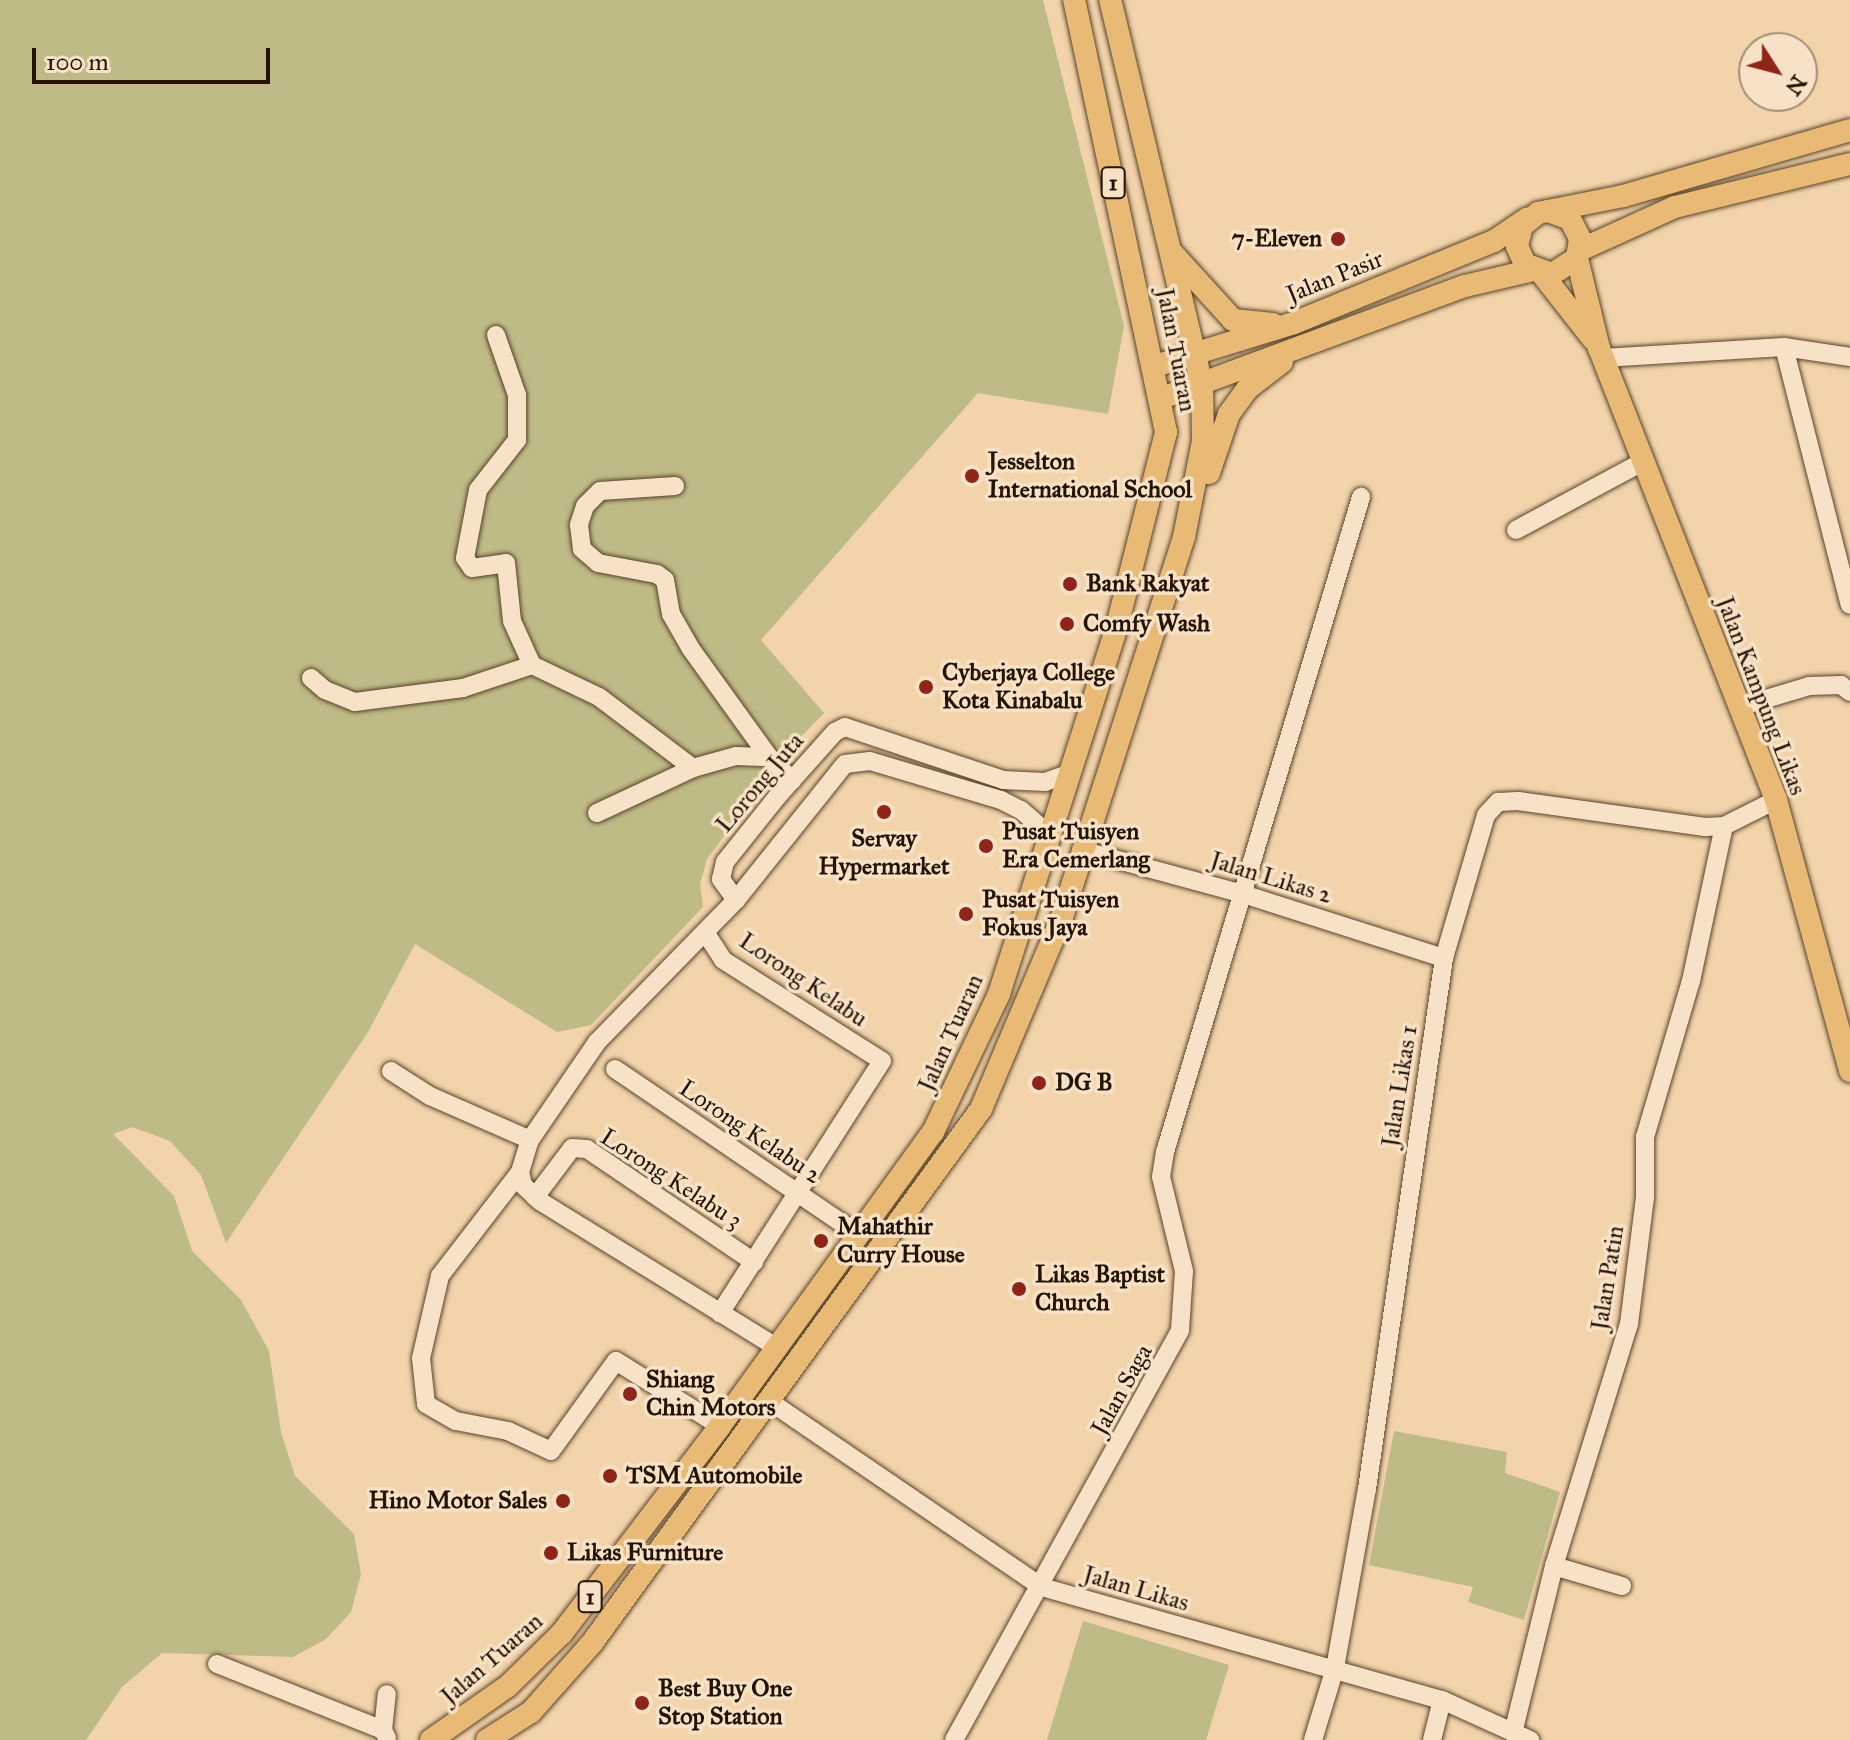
<!DOCTYPE html>
<html>
<head>
<meta charset="utf-8">
<style>
  body { margin:0 }
  #map { position:relative; width:1850px; height:1740px; overflow:hidden; background:#f2d3aa; font-family:"IM FELL Great Primer",serif }
  div>[style] { position:absolute }
  .green>* { inset:0; background:#bebb86 }
  .roads { filter:drop-shadow(0 0 2px #58432a) drop-shadow(0 0 2px #58432a) }
  .minor>* { height:18px; margin:-9px; padding:0 9px; transform-origin:9px; border-radius:9px; background:#f7e2c8 }
  .major>* { height:22px; margin:-11px; padding:0 11px; transform-origin:11px; border-radius:11px; background:#e9ba75 }
  .dots>* { width:22px; height:22px; translate:-50% -50%; box-sizing:border-box; border:4px solid #f7e2c8; border-radius:50% }
  span { translate:-50% -50%; white-space:nowrap; text-align:center; line-height:1.15; -webkit-text-stroke:7px #f7e2c8; paint-order:stroke }
  .shield-label span { padding:2px 6px; background:#f7e2c8; border:2px solid; border-radius:6px; -webkit-text-stroke-width:0 }
  .shield-label { font-size:22px; color:#241300; font-weight:700 }
  .poi-label { font-size:24px; color:#241300; font-weight:700 }
  .right { translate:-100% -50%; text-align:right }
  .left { translate:0 -50%; text-align:left }
  .street-label { font-size:24px; color:#241300 }
  .north { position:absolute; left:1738px; top:32px; width:80px; height:80px; box-sizing:border-box; background:#f7e2c8; border:2px solid #a38f78; border-radius:50%; rotate:126deg; font-size:22px; font-weight:700; line-height:32px; text-align:center; color:#241300 }
  .north::after { content:''; display:block; margin:auto; width:28px; height:36px; background:#8f2418; clip-path:polygon(50% 0,100% 100%,50% 72%,0 100%) }
  .scale { position:absolute; left:32px; top:48px; width:238px; height:36px; box-sizing:border-box; border:4px solid #241300; border-top:0; padding-left:10px; font-size:24px; line-height:28px; white-space:nowrap; color:#241300; -webkit-text-stroke:6px #f7e2c8; paint-order:stroke }
</style>
</head>
<body>
<div id="map">
  <div class="green">
    <div style="clip-path:polygon(0 0,1043px 0,1124px 326px,1108px 414px,978px 393px,761px 640px,824px 713px,787px 751px,707px 859px,700px 884px,703px 907px,591px 1025px,557px 1032px,415px 944px,368px 1032px,226px 1243px,201px 1175px,170px 1141px,132px 1127px,113px 1134px,174px 1196px,192px 1251px,241px 1300px,269px 1351px,281px 1432px,295px 1476px,354px 1534px,361px 1574px,351px 1612px,326px 1639px,293px 1657px,162px 1653px,122px 1687px,86px 1740px,0 1740px)"></div>
    <div style="clip-path:polygon(1394px 1431px,1507px 1452px,1505px 1473px,1560px 1492px,1524px 1620px,1468px 1602px,1473px 1587px,1369px 1565px)"></div>
    <div style="clip-path:polygon(1083px 1621px,1229px 1665px,1206px 1740px,1047px 1740px)"></div>
  </div>
  <div class="roads">
    <div class="minor">
      <div style="left:496px;top:335px;width:64px;rotate:70.7deg"></div>
      <div style="left:517px;top:395px;width:45px;rotate:90deg"></div>
      <div style="left:517px;top:440px;width:63px;rotate:128deg"></div>
      <div style="left:478px;top:490px;width:69px;rotate:100.8deg"></div>
      <div style="left:465px;top:558px;width:12px;rotate:55deg"></div>
      <div style="left:472px;top:568px;width:34px;rotate:-8deg"></div>
      <div style="left:506px;top:563px;width:58px;rotate:84.1deg"></div>
      <div style="left:512px;top:621px;width:48px;rotate:65.6deg"></div>
      <div style="left:1784px;top:347px;width:266px;rotate:75.7deg"></div>
      <div style="left:1603px;top:358px;width:181px;rotate:-3.5deg"></div>
      <div style="left:1784px;top:347px;width:67px;rotate:8.6deg"></div>
      <div style="left:675px;top:486px;width:75px;rotate:176.2deg"></div>
      <div style="left:600px;top:491px;width:21px;rotate:135deg"></div>
      <div style="left:585px;top:506px;width:20px;rotate:108deg"></div>
      <div style="left:579px;top:525px;width:24px;rotate:83deg"></div>
      <div style="left:582px;top:549px;width:21px;rotate:41deg"></div>
      <div style="left:598px;top:563px;width:60px;rotate:10.6deg"></div>
      <div style="left:657px;top:574px;width:10px;rotate:37deg"></div>
      <div style="left:665px;top:580px;width:35px;rotate:80deg"></div>
      <div style="left:671px;top:614px;width:40px;rotate:60.3deg"></div>
      <div style="left:691px;top:649px;width:133px;rotate:54.2deg"></div>
      <div style="left:769px;top:757px;width:33px;rotate:45deg"></div>
      <div style="left:1516px;top:530px;width:145px;rotate:-28.3deg"></div>
      <div style="left:311px;top:678px;width:18px;rotate:41deg"></div>
      <div style="left:325px;top:690px;width:32px;rotate:22deg"></div>
      <div style="left:355px;top:702px;width:109px;rotate:-7.4deg"></div>
      <div style="left:463px;top:688px;width:73px;rotate:-18.4deg"></div>
      <div style="left:532px;top:665px;width:74px;rotate:25.5deg"></div>
      <div style="left:599px;top:697px;width:118px;rotate:37.1deg"></div>
      <div style="left:1739px;top:707px;width:73px;rotate:-16.7deg"></div>
      <div style="left:1809px;top:686px;width:32px;rotate:-2deg"></div>
      <div style="left:1841px;top:685px;width:11px;rotate:38deg"></div>
      <div style="left:597px;top:813px;width:106px;rotate:-25.1deg"></div>
      <div style="left:693px;top:768px;width:45px;rotate:-15.6deg"></div>
      <div style="left:736px;top:756px;width:33px;rotate:2deg"></div>
      <div style="left:1081px;top:850px;width:168px;rotate:15.2deg"></div>
      <div style="left:1243px;top:894px;width:211px;rotate:17.7deg"></div>
      <div style="left:736px;top:900px;width:26px;rotate:-126deg"></div>
      <div style="left:721px;top:879px;width:17px;rotate:-77deg"></div>
      <div style="left:725px;top:862px;width:83px;rotate:-51.3deg"></div>
      <div style="left:777px;top:797px;width:87px;rotate:-48.3deg"></div>
      <div style="left:835px;top:732px;width:11px;rotate:-27deg"></div>
      <div style="left:845px;top:727px;width:167px;rotate:18.5deg"></div>
      <div style="left:1003px;top:780px;width:42px;rotate:2.7deg"></div>
      <div style="left:1045px;top:782px;width:28px;rotate:-19deg"></div>
      <div style="left:705px;top:932px;width:33px;rotate:57deg"></div>
      <div style="left:723px;top:960px;width:188px;rotate:32.4deg"></div>
      <div style="left:882px;top:1061px;width:300px;rotate:122.7deg"></div>
      <div style="left:615px;top:1069px;width:295px;rotate:34.2deg"></div>
      <div style="left:391px;top:1071px;width:46px;rotate:32.7deg"></div>
      <div style="left:430px;top:1096px;width:109px;rotate:23.7deg"></div>
      <div style="left:520px;top:1172px;width:131px;rotate:127.6deg"></div>
      <div style="left:440px;top:1276px;width:84px;rotate:103deg"></div>
      <div style="left:421px;top:1358px;width:46px;rotate:83.8deg"></div>
      <div style="left:426px;top:1404px;width:34px;rotate:30deg"></div>
      <div style="left:456px;top:1421px;width:53px;rotate:10.9deg"></div>
      <div style="left:508px;top:1431px;width:47px;rotate:24.9deg"></div>
      <div style="left:551px;top:1451px;width:111px;rotate:-54.2deg"></div>
      <div style="left:616px;top:1361px;width:123px;rotate:32deg"></div>
      <div style="left:535px;top:1197px;width:61px;rotate:-52.9deg"></div>
      <div style="left:572px;top:1148px;width:15px;rotate:4deg"></div>
      <div style="left:587px;top:1149px;width:202px;rotate:34.1deg"></div>
      <div style="left:776px;top:1347px;width:278px;rotate:-148.3deg"></div>
      <div style="left:540px;top:1201px;width:23px;rotate:-137deg"></div>
      <div style="left:523px;top:1185px;width:13px;rotate:-103deg"></div>
      <div style="left:520px;top:1172px;width:34px;rotate:-73deg"></div>
      <div style="left:530px;top:1140px;width:119px;rotate:-55.6deg"></div>
      <div style="left:597px;top:1042px;width:199px;rotate:-45.6deg"></div>
      <div style="left:736px;top:900px;width:174px;rotate:-51.3deg"></div>
      <div style="left:845px;top:764px;width:25px;rotate:-7deg"></div>
      <div style="left:870px;top:761px;width:137px;rotate:16.6deg"></div>
      <div style="left:1001px;top:800px;width:22px;rotate:27deg"></div>
      <div style="left:1021px;top:810px;width:41px;rotate:41.1deg"></div>
      <div style="left:769px;top:1401px;width:330px;rotate:34.3deg"></div>
      <div style="left:1042px;top:1587px;width:416px;rotate:15.8deg"></div>
      <div style="left:1442px;top:1700px;width:97px;rotate:24.4deg"></div>
      <div style="left:1554px;top:1566px;width:71px;rotate:16.4deg"></div>
      <div style="left:217px;top:1664px;width:179px;rotate:21.7deg"></div>
      <div style="left:1513px;top:1733px;width:172px;rotate:-76.2deg"></div>
      <div style="left:1554px;top:1566px;width:253px;rotate:-72.8deg"></div>
      <div style="left:1629px;top:1324px;width:127px;rotate:-82.8deg"></div>
      <div style="left:1645px;top:1198px;width:61px;rotate:-90deg"></div>
      <div style="left:1645px;top:1137px;width:163px;rotate:-73.6deg"></div>
      <div style="left:1691px;top:981px;width:158px;rotate:-78deg"></div>
      <div style="left:387px;top:1738px;width:9px;rotate:-117deg"></div>
      <div style="left:383px;top:1730px;width:36px;rotate:-84deg"></div>
      <div style="left:954px;top:1740px;width:468px;rotate:-61.1deg"></div>
      <div style="left:1180px;top:1330px;width:59px;rotate:-86.1deg"></div>
      <div style="left:1184px;top:1271px;width:97px;rotate:-103.7deg"></div>
      <div style="left:1161px;top:1177px;width:25px;rotate:-81deg"></div>
      <div style="left:1165px;top:1152px;width:684px;rotate:-73.34deg"></div>
      <div style="left:1313px;top:1740px;width:75px;rotate:-73deg"></div>
      <div style="left:1335px;top:1668px;width:182px;rotate:-79.9deg"></div>
      <div style="left:1367px;top:1489px;width:537px;rotate:-81.75deg"></div>
      <div style="left:1444px;top:958px;width:149px;rotate:-73.6deg"></div>
      <div style="left:1486px;top:815px;width:18px;rotate:-47deg"></div>
      <div style="left:1498px;top:802px;width:20px;rotate:-3deg"></div>
      <div style="left:1518px;top:801px;width:189px;rotate:7.9deg"></div>
      <div style="left:1705px;top:827px;width:19px;rotate:-3deg"></div>
      <div style="left:1724px;top:826px;width:58px;rotate:-26.6deg"></div>
      <div style="left:1432px;top:1740px;width:41px;rotate:-76deg"></div>
    </div>
    <div class="major">
      <div style="left:1548px;top:211px;width:23px;rotate:20deg"></div>
      <div style="left:1570px;top:219px;width:22px;rotate:63deg"></div>
      <div style="left:1580px;top:239px;width:19px;rotate:99deg"></div>
      <div style="left:1577px;top:258px;width:30px;rotate:147deg"></div>
      <div style="left:1552px;top:274px;width:29px;rotate:-160deg"></div>
      <div style="left:1525px;top:264px;width:20px;rotate:-114deg"></div>
      <div style="left:1517px;top:246px;width:21px;rotate:-76deg"></div>
      <div style="left:1522px;top:226px;width:21px;rotate:-39deg"></div>
      <div style="left:1538px;top:213px;width:87px;rotate:-11.3deg"></div>
      <div style="left:1623px;top:196px;width:236px;rotate:-16.2deg"></div>
      <div style="left:1580px;top:250px;width:104px;rotate:-24.4deg"></div>
      <div style="left:1675px;top:207px;width:180px;rotate:-13.8deg"></div>
      <div style="left:1173px;top:254px;width:89px;rotate:47.7deg"></div>
      <div style="left:1233px;top:320px;width:40px;rotate:5.7deg"></div>
      <div style="left:1577px;top:258px;width:93px;rotate:76.3deg"></div>
      <div style="left:1599px;top:348px;width:485px;rotate:68.6deg"></div>
      <div style="left:1776px;top:800px;width:281px;rotate:74.7deg"></div>
      <div style="left:1542px;top:274px;width:83px;rotate:51.9deg"></div>
      <div style="left:1155px;top:366px;width:145px;rotate:-17.2deg"></div>
      <div style="left:1294px;top:323px;width:216px;rotate:-22.3deg"></div>
      <div style="left:1494px;top:241px;width:40px;rotate:-34deg"></div>
      <div style="left:1162px;top:398px;width:323px;rotate:-20.3deg"></div>
      <div style="left:1465px;top:286px;width:70px;rotate:-13.2deg"></div>
      <div style="left:1209px;top:473px;width:62px;rotate:-71.3deg"></div>
      <div style="left:1229px;top:414px;width:31px;rotate:-54deg"></div>
      <div style="left:1247px;top:389px;width:44px;rotate:-37.6deg"></div>
      <div style="left:431px;top:1740px;width:94px;rotate:-35deg"></div>
      <div style="left:508px;top:1686px;width:76px;rotate:-44.5deg"></div>
      <div style="left:562px;top:1633px;width:260px;rotate:-52.6deg"></div>
      <div style="left:720px;top:1426px;width:363px;rotate:-54.1deg"></div>
      <div style="left:933px;top:1132px;width:153px;rotate:-64.4deg"></div>
      <div style="left:999px;top:994px;width:386px;rotate:-72.2deg"></div>
      <div style="left:1117px;top:626px;width:200px;rotate:-75.8deg"></div>
      <div style="left:1166px;top:432px;width:442px;rotate:-102deg"></div>
      <div style="left:487px;top:1740px;width:52px;rotate:-32.5deg"></div>
      <div style="left:531px;top:1712px;width:92px;rotate:-48.5deg"></div>
      <div style="left:592px;top:1643px;width:661px;rotate:-53.93deg"></div>
      <div style="left:981px;top:1109px;width:208px;rotate:-67.1deg"></div>
      <div style="left:1062px;top:917px;width:399px;rotate:-72.2deg"></div>
      <div style="left:1184px;top:537px;width:98px;rotate:-78.8deg"></div>
      <div style="left:1203px;top:441px;width:56px;rotate:-91deg"></div>
      <div style="left:1202px;top:385px;width:396px;rotate:-103.4deg"></div>
    </div>
  </div>
  <div class="dots">
    <div style="left:1338px;top:239px;background:#8f2418"></div>
    <div style="left:972px;top:476px;background:#8f2418"></div>
    <div style="left:1070px;top:584px;background:#8f2418"></div>
    <div style="left:1067px;top:624px;background:#8f2418"></div>
    <div style="left:926px;top:687px;background:#8f2418"></div>
    <div style="left:884px;top:812px;background:#8f2418"></div>
    <div style="left:986px;top:846px;background:#8f2418"></div>
    <div style="left:966px;top:914px;background:#8f2418"></div>
    <div style="left:1039px;top:1083px;background:#8f2418"></div>
    <div style="left:821px;top:1241px;background:#8f2418"></div>
    <div style="left:1019px;top:1289px;background:#8f2418"></div>
    <div style="left:630px;top:1394px;background:#8f2418"></div>
    <div style="left:610px;top:1476px;background:#8f2418"></div>
    <div style="left:563px;top:1501px;background:#8f2418"></div>
    <div style="left:551px;top:1553px;background:#8f2418"></div>
    <div style="left:642px;top:1703px;background:#8f2418"></div>
  </div>
  <div class="shield-label">
    <span style="left:1113px;top:183px">1</span>
    <span style="left:590px;top:1597px">1</span>
  </div>
  <div class="poi-label">
    <span class="right" style="left:1322px;top:239px">7-Eleven</span>
    <span class="left" style="left:988px;top:476px">Jesselton<br>International School</span>
    <span class="left" style="left:1086px;top:584px">Bank Rakyat</span>
    <span class="left" style="left:1083px;top:624px">Comfy Wash</span>
    <span class="left" style="left:942px;top:687px">Cyberjaya College<br>Kota Kinabalu</span>
    <span class="left" style="left:1002px;top:846px">Pusat Tuisyen<br>Era Cemerlang</span>
    <span style="left:884px;top:853px">Servay<br>Hypermarket</span>
    <span class="left" style="left:982px;top:914px">Pusat Tuisyen<br>Fokus Jaya</span>
    <span class="left" style="left:1055px;top:1083px">DG B</span>
    <span class="left" style="left:837px;top:1241px">Mahathir<br>Curry House</span>
    <span class="left" style="left:1035px;top:1289px">Likas Baptist<br>Church</span>
    <span class="left" style="left:646px;top:1394px">Shiang<br>Chin Motors</span>
    <span class="left" style="left:626px;top:1476px">TSM Automobile</span>
    <span class="right" style="left:547px;top:1501px">Hino Motor Sales</span>
    <span class="left" style="left:567px;top:1553px">Likas Furniture</span>
    <span class="left" style="left:658px;top:1703px">Best Buy One<br>Stop Station</span>
  </div>
  <div class="street-label">
    <span style="left:1335px;top:277px;rotate:-22deg">Jalan Pasir</span>
    <span style="left:1176px;top:350px;rotate:79deg">Jalan Tuaran</span>
    <span style="left:1761px;top:696px;rotate:69deg">Jalan Kampung Likas</span>
    <span style="left:760px;top:783px;rotate:-50deg">Lorong Juta</span>
    <span style="left:1271px;top:878px;rotate:17deg">Jalan Likas 2</span>
    <span style="left:803px;top:980px;rotate:34deg">Lorong Kelabu</span>
    <span style="left:951px;top:1033px;rotate:-66deg">Jalan Tuaran</span>
    <span style="left:1400px;top:1086px;rotate:-81deg">Jalan Likas 1</span>
    <span style="left:750px;top:1132px;rotate:34deg">Lorong Kelabu 2</span>
    <span style="left:671px;top:1179px;rotate:33deg">Lorong Kelabu 3</span>
    <span style="left:1608px;top:1278px;rotate:-81deg">Jalan Patin</span>
    <span style="left:1122px;top:1390px;rotate:-61deg">Jalan Saga</span>
    <span style="left:1136px;top:1589px;rotate:16deg">Jalan Likas</span>
    <span style="left:492px;top:1659px;rotate:-41deg">Jalan Tuaran</span>
  </div>
  <div class="north">N</div>
  <div class="scale">100 m</div>
</div>
</body>
</html>
